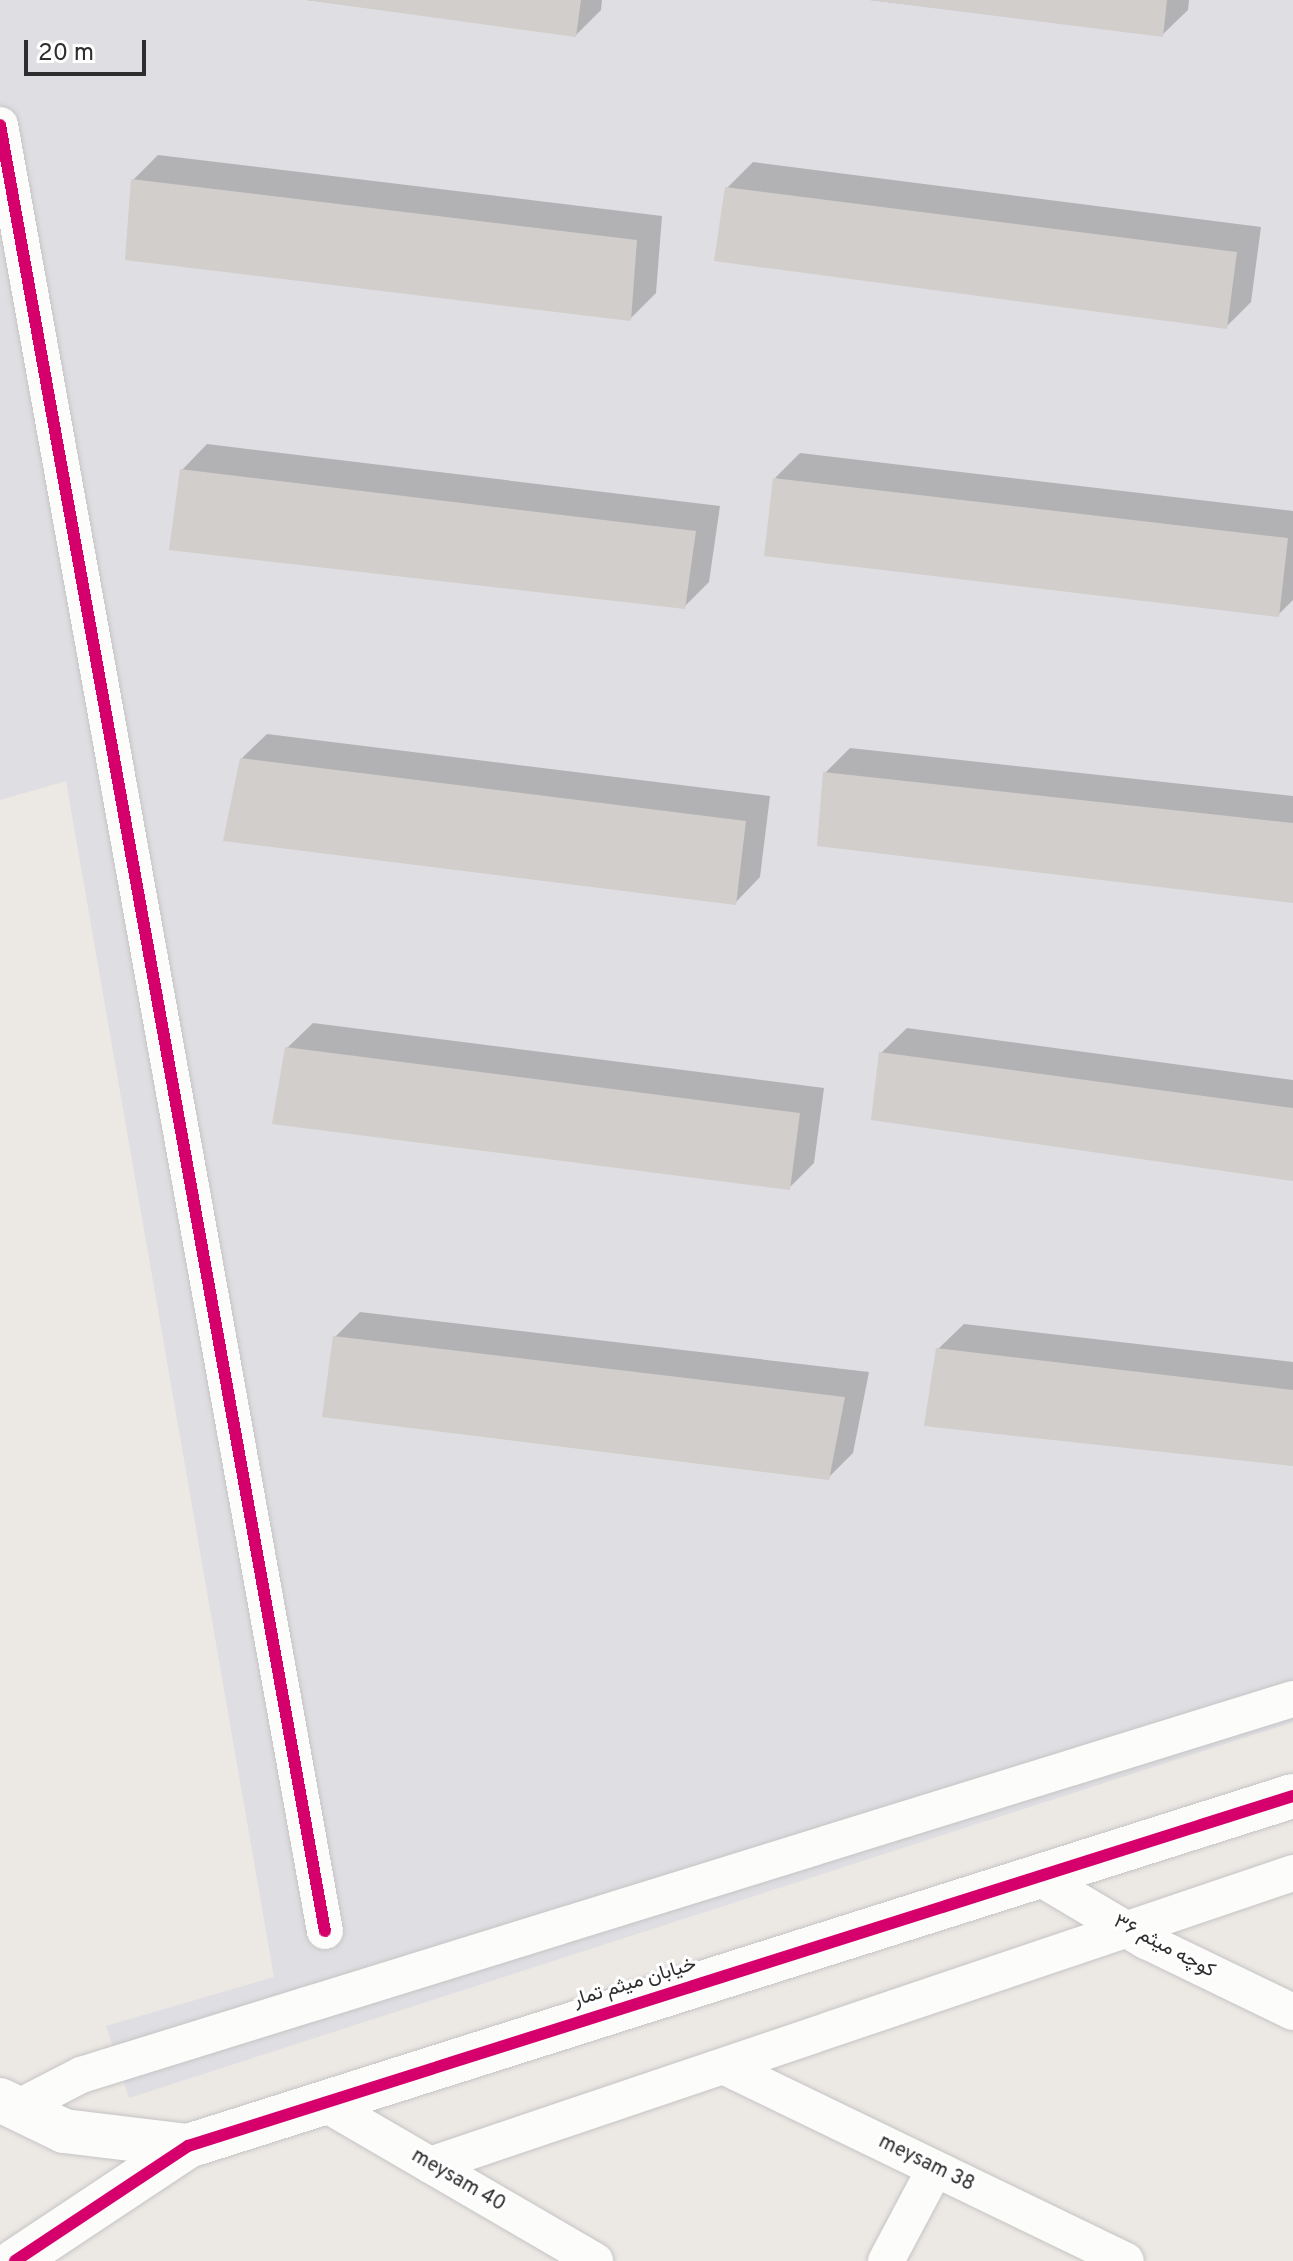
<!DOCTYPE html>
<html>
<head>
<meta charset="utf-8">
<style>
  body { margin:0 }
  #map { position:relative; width:1293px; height:2261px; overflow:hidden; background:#ece8e4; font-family:Overpass,Vazirmatn,sans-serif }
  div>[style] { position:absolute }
  .airport>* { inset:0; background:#dfdee2 }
  .shadow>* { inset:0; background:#0003 }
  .building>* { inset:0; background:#d1cecb }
  .roads { filter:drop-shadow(0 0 2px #c5c4c5) drop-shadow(0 0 2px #c5c4c5) }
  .minor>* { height:36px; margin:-18px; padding:0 18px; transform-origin:18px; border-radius:18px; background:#fcfcfb }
  .tertiary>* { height:44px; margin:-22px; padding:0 22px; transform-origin:22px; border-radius:22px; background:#fcfcfb }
  .cycleway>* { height:12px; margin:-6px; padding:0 6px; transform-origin:6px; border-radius:6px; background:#d6006c }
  span { translate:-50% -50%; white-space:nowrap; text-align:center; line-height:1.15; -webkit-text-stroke:6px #fff; paint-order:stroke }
  .street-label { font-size:20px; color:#2e2e2e }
  .scale { position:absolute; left:24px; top:40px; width:122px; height:36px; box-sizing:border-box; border:4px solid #2e2e2e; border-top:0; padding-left:10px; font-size:24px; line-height:28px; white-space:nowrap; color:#2e2e2e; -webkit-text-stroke:6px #fff; paint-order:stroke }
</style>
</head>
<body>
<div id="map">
  <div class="airport">
    <div style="clip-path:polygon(0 0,1293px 0,1293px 1722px,129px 2098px,106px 2026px,274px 1977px,66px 781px,0 800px)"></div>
  </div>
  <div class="shadow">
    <div style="clip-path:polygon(307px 0,602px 0,601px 10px,576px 35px)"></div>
    <div style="clip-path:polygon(870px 0,1189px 0,1188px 10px,1162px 35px)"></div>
    <div style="clip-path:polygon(158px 155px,662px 216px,656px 293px,631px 318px,133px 180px)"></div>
    <div style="clip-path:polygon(753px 162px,1261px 227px,1251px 302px,1226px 327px,727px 188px)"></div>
    <div style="clip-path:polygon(207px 444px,720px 506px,709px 582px,684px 607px,182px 470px)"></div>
    <div style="clip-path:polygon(800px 453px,1293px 511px,1293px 600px,1278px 615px,775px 478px)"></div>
    <div style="clip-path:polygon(267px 734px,770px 796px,760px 877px,735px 903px,241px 759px)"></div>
    <div style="clip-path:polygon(850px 748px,1293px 796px,1293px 901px,825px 773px)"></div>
    <div style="clip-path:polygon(313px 1023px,824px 1088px,814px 1163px,789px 1188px,287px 1048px)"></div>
    <div style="clip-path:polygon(907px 1028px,1293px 1080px,1293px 1178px,881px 1053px)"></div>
    <div style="clip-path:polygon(360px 1312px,869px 1372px,853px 1453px,828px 1478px,335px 1337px)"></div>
    <div style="clip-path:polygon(964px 1324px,1293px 1362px,1293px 1464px,938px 1349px)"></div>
  </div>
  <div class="building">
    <div style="clip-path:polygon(306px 0,581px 0,576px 37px)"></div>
    <div style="clip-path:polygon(869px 0,1167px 0,1163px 37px)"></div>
    <div style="clip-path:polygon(131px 179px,637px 240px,631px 321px,125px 260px)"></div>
    <div style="clip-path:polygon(725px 187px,1237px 252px,1227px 329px,714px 261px)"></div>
    <div style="clip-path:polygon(180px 469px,696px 531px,685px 609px,169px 550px)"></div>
    <div style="clip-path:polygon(773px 478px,1288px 538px,1279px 617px,764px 556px)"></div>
    <div style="clip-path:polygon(240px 758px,746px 821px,736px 905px,223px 841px)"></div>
    <div style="clip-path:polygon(823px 772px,1293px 823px,1293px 903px,817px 846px)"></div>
    <div style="clip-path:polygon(285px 1047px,800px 1113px,790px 1190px,272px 1124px)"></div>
    <div style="clip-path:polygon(879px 1052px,1293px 1108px,1293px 1181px,871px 1120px)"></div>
    <div style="clip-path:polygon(333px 1336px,845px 1397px,829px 1480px,322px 1417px)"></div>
    <div style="clip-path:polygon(936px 1348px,1293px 1390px,1293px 1466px,924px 1426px)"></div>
  </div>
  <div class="roads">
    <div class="minor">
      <div style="left:0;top:125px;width:1835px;rotate:79.8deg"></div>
      <div style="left:1038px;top:1877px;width:126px;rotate:30.7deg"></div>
      <div style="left:1146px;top:1941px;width:163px;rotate:25.8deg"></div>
      <div style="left:725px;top:2067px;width:445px;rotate:25.8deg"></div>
      <div style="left:322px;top:2102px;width:316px;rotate:30.2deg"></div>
      <div style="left:17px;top:2108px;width:72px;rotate:-27.3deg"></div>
      <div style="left:81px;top:2075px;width:1269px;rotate:-17.24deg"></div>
      <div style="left:430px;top:2165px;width:911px;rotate:-18.69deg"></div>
      <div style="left:886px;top:2261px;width:104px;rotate:-62deg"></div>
    </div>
    <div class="tertiary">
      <div style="left:0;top:2100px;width:71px;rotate:25.8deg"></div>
      <div style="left:64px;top:2131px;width:125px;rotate:6.9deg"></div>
      <div style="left:15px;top:2261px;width:208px;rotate:-33.6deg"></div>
      <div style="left:188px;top:2146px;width:1159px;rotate:-17.58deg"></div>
    </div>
  </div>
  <div class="cycleway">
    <div style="left:0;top:125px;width:1835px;rotate:79.8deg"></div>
    <div style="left:15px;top:2261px;width:208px;rotate:-33.6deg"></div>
    <div style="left:188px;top:2146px;width:1159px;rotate:-17.58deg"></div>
  </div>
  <div class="street-label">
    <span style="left:1164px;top:1947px;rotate:28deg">کوچه میثم ۳۶</span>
    <span style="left:635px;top:1983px;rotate:-17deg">خیابان میثم تمار</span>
    <span style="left:926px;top:2164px;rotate:26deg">meysam 38</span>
    <span style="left:458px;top:2181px;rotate:30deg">meysam 40</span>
  </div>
  <div class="scale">20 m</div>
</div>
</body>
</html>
